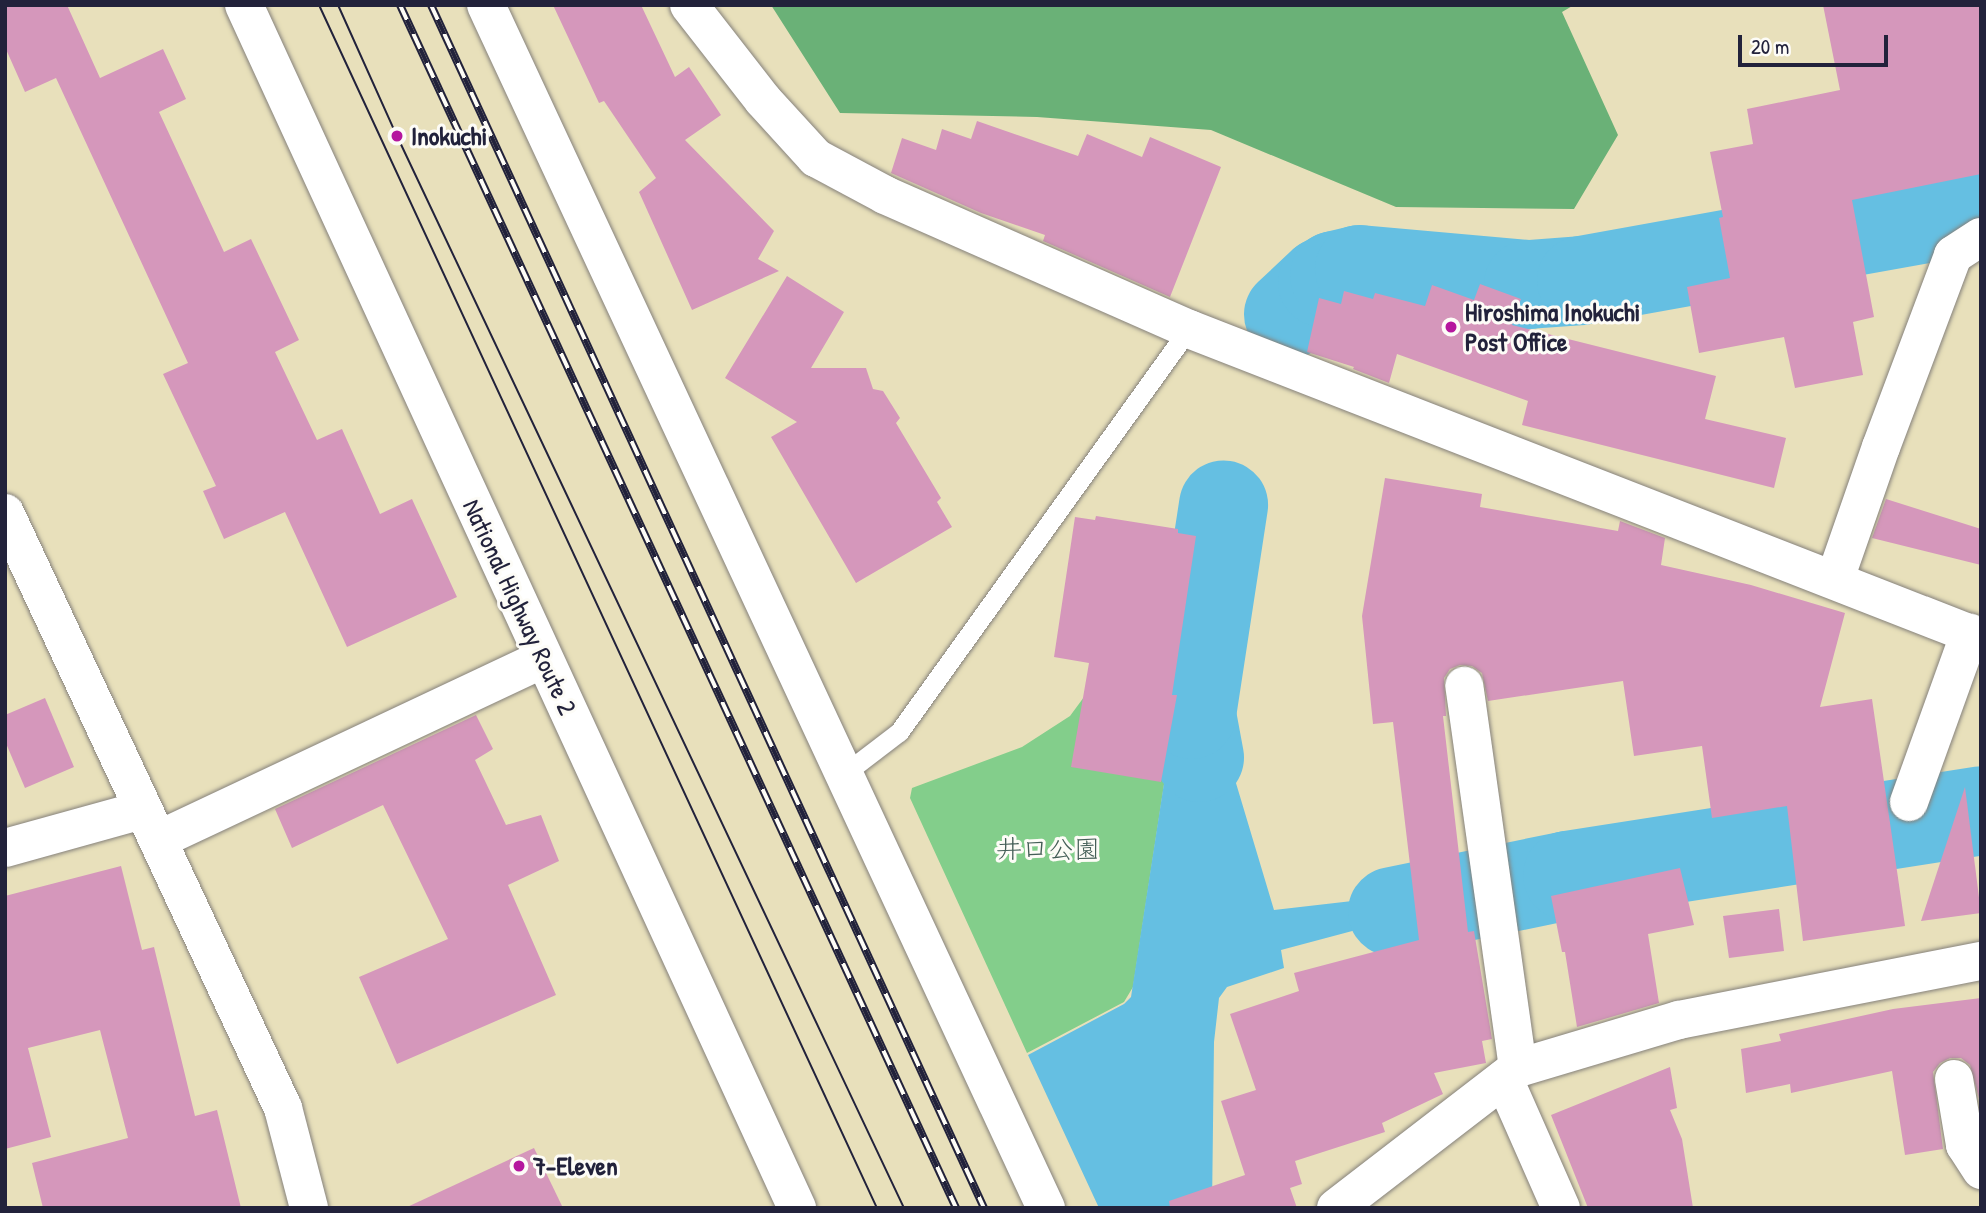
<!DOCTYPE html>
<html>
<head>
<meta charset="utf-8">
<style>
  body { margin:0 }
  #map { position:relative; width:1986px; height:1213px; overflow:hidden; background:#e8e0bb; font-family:"Patrick Hand","Klee One",sans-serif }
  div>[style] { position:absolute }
  .green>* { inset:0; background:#83ce8b }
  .forest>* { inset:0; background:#6ab177 }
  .water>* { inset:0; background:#65bfe2 }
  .river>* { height:89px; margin:-44.5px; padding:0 44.5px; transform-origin:44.5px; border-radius:44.5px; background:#65bfe2 }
  .building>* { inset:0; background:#d597bb }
  .roads { filter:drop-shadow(0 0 2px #85817b) drop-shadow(0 0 2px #85817b) }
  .service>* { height:19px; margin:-9.5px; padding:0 9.5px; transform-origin:9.5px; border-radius:9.5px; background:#fff }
  .minor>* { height:38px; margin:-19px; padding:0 19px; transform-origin:19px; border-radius:19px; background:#fff }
  .tertiary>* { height:38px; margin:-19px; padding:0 19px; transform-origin:19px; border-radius:19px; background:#fff }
  .trunk>* { height:38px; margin:-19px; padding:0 19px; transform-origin:19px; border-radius:19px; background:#fff }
  .tram>* { height:2px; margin:-1px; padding:0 1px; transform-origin:1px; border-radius:1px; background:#22223b }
  .rail>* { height:8px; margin-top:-4px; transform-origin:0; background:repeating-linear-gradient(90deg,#fdfcf7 0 16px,#22223b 0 32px); box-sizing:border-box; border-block:2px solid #22223b }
  .dots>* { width:19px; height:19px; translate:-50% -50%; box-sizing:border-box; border:4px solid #fdfcf7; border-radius:50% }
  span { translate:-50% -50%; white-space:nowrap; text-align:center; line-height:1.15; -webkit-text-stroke:6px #fdfcf7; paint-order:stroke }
  .poi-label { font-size:26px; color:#22223b; font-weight:700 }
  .left { translate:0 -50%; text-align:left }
  .street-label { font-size:26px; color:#22223b }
  .park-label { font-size:26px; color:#445e57 }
  .frame { position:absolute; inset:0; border:7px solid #22223b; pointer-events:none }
  .scale { position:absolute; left:1738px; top:35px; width:150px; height:32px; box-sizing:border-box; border:4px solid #22223b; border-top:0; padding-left:9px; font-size:21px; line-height:24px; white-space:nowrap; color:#22223b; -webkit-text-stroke:5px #fdfcf7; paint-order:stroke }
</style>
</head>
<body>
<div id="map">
  <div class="green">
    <div style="clip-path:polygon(1098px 678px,1178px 693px,1133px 987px,1124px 1002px,1027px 1053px,910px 798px,912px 788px,1022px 747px,1070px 716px)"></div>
  </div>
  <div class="forest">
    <div style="clip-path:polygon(771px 5px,1574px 5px,1562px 12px,1618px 135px,1574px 209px,1396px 207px,1211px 130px,1037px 117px,840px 113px)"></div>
  </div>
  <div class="water">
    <div style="clip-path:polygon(1187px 634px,1221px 638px,1218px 723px,1274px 910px,1474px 887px,1476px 898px,1281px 950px,1284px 968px,1227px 987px,1219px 998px,1214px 1042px,1212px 1208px,1099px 1208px,1028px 1055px,1124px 1004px,1131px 997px)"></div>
  </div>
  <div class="river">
    <div style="left:1288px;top:314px;width:47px;rotate:-43.3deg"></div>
    <div style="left:1322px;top:282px;width:14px;rotate:-30deg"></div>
    <div style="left:1334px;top:275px;width:26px;rotate:-13deg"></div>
    <div style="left:1359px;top:269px;width:170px;rotate:5.1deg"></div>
    <div style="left:1528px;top:284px;width:53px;rotate:-4.3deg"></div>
    <div style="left:1581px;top:280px;width:406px;rotate:-10.2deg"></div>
    <div style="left:1199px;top:757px;width:44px;rotate:-100.5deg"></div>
    <div style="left:1191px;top:714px;width:212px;rotate:-81.3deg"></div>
    <div style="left:1392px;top:911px;width:179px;rotate:-11.6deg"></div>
    <div style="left:1567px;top:875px;width:419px;rotate:-8.9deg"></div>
  </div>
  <div class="building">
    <div style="clip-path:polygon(5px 5px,67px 5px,100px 78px,163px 49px,186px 99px,159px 112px,224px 252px,251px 239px,299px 340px,275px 352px,317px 440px,342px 429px,380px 514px,412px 499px,457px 597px,347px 647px,285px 512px,224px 539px,203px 491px,216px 486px,163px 374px,188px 363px,56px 78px,25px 92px,5px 47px)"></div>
    <div style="clip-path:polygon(553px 5px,641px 5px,675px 77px,689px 67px,721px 115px,685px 140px,774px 231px,758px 259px,779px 271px,692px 310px,639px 192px,656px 178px,604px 101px,599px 103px)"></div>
    <div style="clip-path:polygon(1823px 5px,1981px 5px,1981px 174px,1852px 200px,1874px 317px,1853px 322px,1863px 375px,1795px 388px,1784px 337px,1699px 353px,1687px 287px,1730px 278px,1719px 218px,1723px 217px,1710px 152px,1753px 144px,1747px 109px,1840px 90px)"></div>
    <div style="clip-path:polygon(977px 121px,1078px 156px,1087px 134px,1142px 157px,1150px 137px,1221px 167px,1170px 297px,1043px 241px,1045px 235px,981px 213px,891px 173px,902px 138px,936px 150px,942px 129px,971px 139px)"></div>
    <div style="clip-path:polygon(787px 276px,844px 312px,811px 368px,866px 368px,873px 389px,883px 391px,900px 418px,896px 423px,941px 498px,937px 502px,952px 527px,856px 583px,771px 437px,797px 422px,725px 378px)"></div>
    <div style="clip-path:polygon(1480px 284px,1521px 299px,1512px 325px,1716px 376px,1705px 419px,1786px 438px,1774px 488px,1522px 425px,1528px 401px,1397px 354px,1389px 383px,1353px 369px,1354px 367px,1307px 352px,1319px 298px,1341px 304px,1344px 291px,1373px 299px,1375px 293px,1425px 306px,1432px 285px,1474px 300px)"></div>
    <div style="clip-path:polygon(1385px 478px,1482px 494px,1480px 507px,1618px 531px,1620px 521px,1665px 538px,1661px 565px,1751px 585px,1845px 613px,1820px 707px,1872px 699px,1905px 926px,1803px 941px,1787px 806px,1712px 818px,1702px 746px,1634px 756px,1623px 681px,1488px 701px,1482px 673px,1472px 666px,1460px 665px,1450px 669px,1444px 678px,1446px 716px,1443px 716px,1468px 932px,1474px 931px,1492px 1039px,1482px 1041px,1486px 1063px,1434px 1073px,1443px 1094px,1382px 1123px,1385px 1132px,1295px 1161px,1302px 1184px,1290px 1188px,1297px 1208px,1170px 1208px,1169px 1201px,1245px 1175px,1221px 1101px,1256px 1090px,1230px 1014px,1299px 991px,1294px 973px,1419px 940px,1393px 722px,1373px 724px,1362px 616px)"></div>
    <div style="clip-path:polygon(1886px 499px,1981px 529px,1981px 565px,1872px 538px)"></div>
    <div style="clip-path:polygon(1096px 516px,1178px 529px,1178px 533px,1196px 536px,1172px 695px,1177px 695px,1161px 782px,1071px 767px,1089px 663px,1054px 657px,1075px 517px,1095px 520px)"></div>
    <div style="clip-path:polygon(45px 698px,74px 767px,25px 788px,5px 741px,5px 715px)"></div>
    <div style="clip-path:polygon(476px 715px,493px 749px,475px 760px,506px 825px,541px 815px,559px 861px,508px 885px,556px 995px,397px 1064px,359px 977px,448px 939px,383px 805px,292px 848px,275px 809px)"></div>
    <div style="clip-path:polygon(1965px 787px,1981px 913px,1921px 921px)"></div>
    <div style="clip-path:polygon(121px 866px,142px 950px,154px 947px,195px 1116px,217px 1110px,241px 1208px,43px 1208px,32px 1163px,128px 1138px,100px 1030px,28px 1048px,51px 1137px,5px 1149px,5px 896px)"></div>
    <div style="clip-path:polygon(1680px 868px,1694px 925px,1648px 934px,1659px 1003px,1577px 1027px,1565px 952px,1562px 952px,1551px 896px)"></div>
    <div style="clip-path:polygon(1779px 909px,1784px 951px,1729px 958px,1723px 916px)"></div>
    <div style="clip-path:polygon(1981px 998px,1981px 1106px,1970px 1065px,1961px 1058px,1950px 1058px,1940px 1063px,1933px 1072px,1943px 1149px,1905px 1155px,1892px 1071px,1791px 1093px,1790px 1084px,1746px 1093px,1741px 1049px,1781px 1041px,1779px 1034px,1893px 1009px)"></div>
    <div style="clip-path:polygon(1670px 1067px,1677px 1108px,1670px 1110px,1682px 1139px,1693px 1208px,1588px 1208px,1551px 1115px)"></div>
    <div style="clip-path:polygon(534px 1148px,563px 1208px,405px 1208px)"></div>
  </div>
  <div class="roads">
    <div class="service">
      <div style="left:844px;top:774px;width:69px;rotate:-37.4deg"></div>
      <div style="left:899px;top:732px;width:496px;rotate:-54.3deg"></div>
    </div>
    <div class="minor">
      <div style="left:689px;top:5px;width:120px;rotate:52.1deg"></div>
      <div style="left:763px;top:100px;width:79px;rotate:47.6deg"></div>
      <div style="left:816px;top:158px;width:78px;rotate:28.2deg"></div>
      <div style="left:885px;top:195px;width:332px;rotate:23.8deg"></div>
      <div style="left:1189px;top:329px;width:850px;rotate:21.31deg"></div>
      <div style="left:5px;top:513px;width:657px;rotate:64.96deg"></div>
      <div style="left:283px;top:1108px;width:103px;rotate:75.4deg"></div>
      <div style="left:1835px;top:579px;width:140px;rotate:-70.8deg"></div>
      <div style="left:1881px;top:447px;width:205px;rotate:-69.4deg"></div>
      <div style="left:1953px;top:255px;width:33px;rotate:-33deg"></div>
      <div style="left:1909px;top:802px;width:180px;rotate:-70.2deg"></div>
      <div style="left:158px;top:840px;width:425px;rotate:-25.2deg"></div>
      <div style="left:5px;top:848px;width:142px;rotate:-15.5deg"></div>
      <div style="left:1518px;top:1068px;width:168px;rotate:-16.6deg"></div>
      <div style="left:1679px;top:1020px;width:308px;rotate:-11.1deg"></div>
      <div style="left:1504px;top:1079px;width:141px;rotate:66.2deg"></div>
      <div style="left:1954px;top:1079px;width:67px;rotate:80.5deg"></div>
      <div style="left:1965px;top:1145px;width:30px;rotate:57deg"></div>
      <div style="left:1336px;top:1208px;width:230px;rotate:-37.6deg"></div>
      <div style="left:1518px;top:1068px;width:386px;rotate:-98deg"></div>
    </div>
    <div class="tertiary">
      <div style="left:486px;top:5px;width:1327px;rotate:65.04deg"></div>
    </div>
    <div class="trunk">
      <div style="left:244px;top:5px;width:1324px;rotate:65.31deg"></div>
    </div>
  </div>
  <div class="tram">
    <div style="left:319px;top:5px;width:1326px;rotate:65.12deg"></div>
    <div style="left:338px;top:5px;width:144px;rotate:65.8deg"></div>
    <div style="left:397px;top:136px;width:1186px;rotate:64.69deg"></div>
  </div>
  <div class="rail">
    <div style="left:400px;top:5px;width:1325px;rotate:65.19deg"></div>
    <div style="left:431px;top:5px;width:1324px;rotate:65.31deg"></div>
  </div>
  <div class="dots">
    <div style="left:397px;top:136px;background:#b5179e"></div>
    <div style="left:1451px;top:327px;background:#b5179e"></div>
    <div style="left:519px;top:1166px;background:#b5179e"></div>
  </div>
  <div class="poi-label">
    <span class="left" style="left:411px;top:136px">Inokuchi</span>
    <span class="left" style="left:1465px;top:327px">Hiroshima Inokuchi<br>Post Office</span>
    <span class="left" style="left:533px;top:1166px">7-Eleven</span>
  </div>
  <div class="street-label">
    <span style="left:520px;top:607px;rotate:65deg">National Highway Route 2</span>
  </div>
  <div class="park-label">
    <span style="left:1048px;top:849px">井口公園</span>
  </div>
  <div class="frame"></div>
  <div class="scale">20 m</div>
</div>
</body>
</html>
